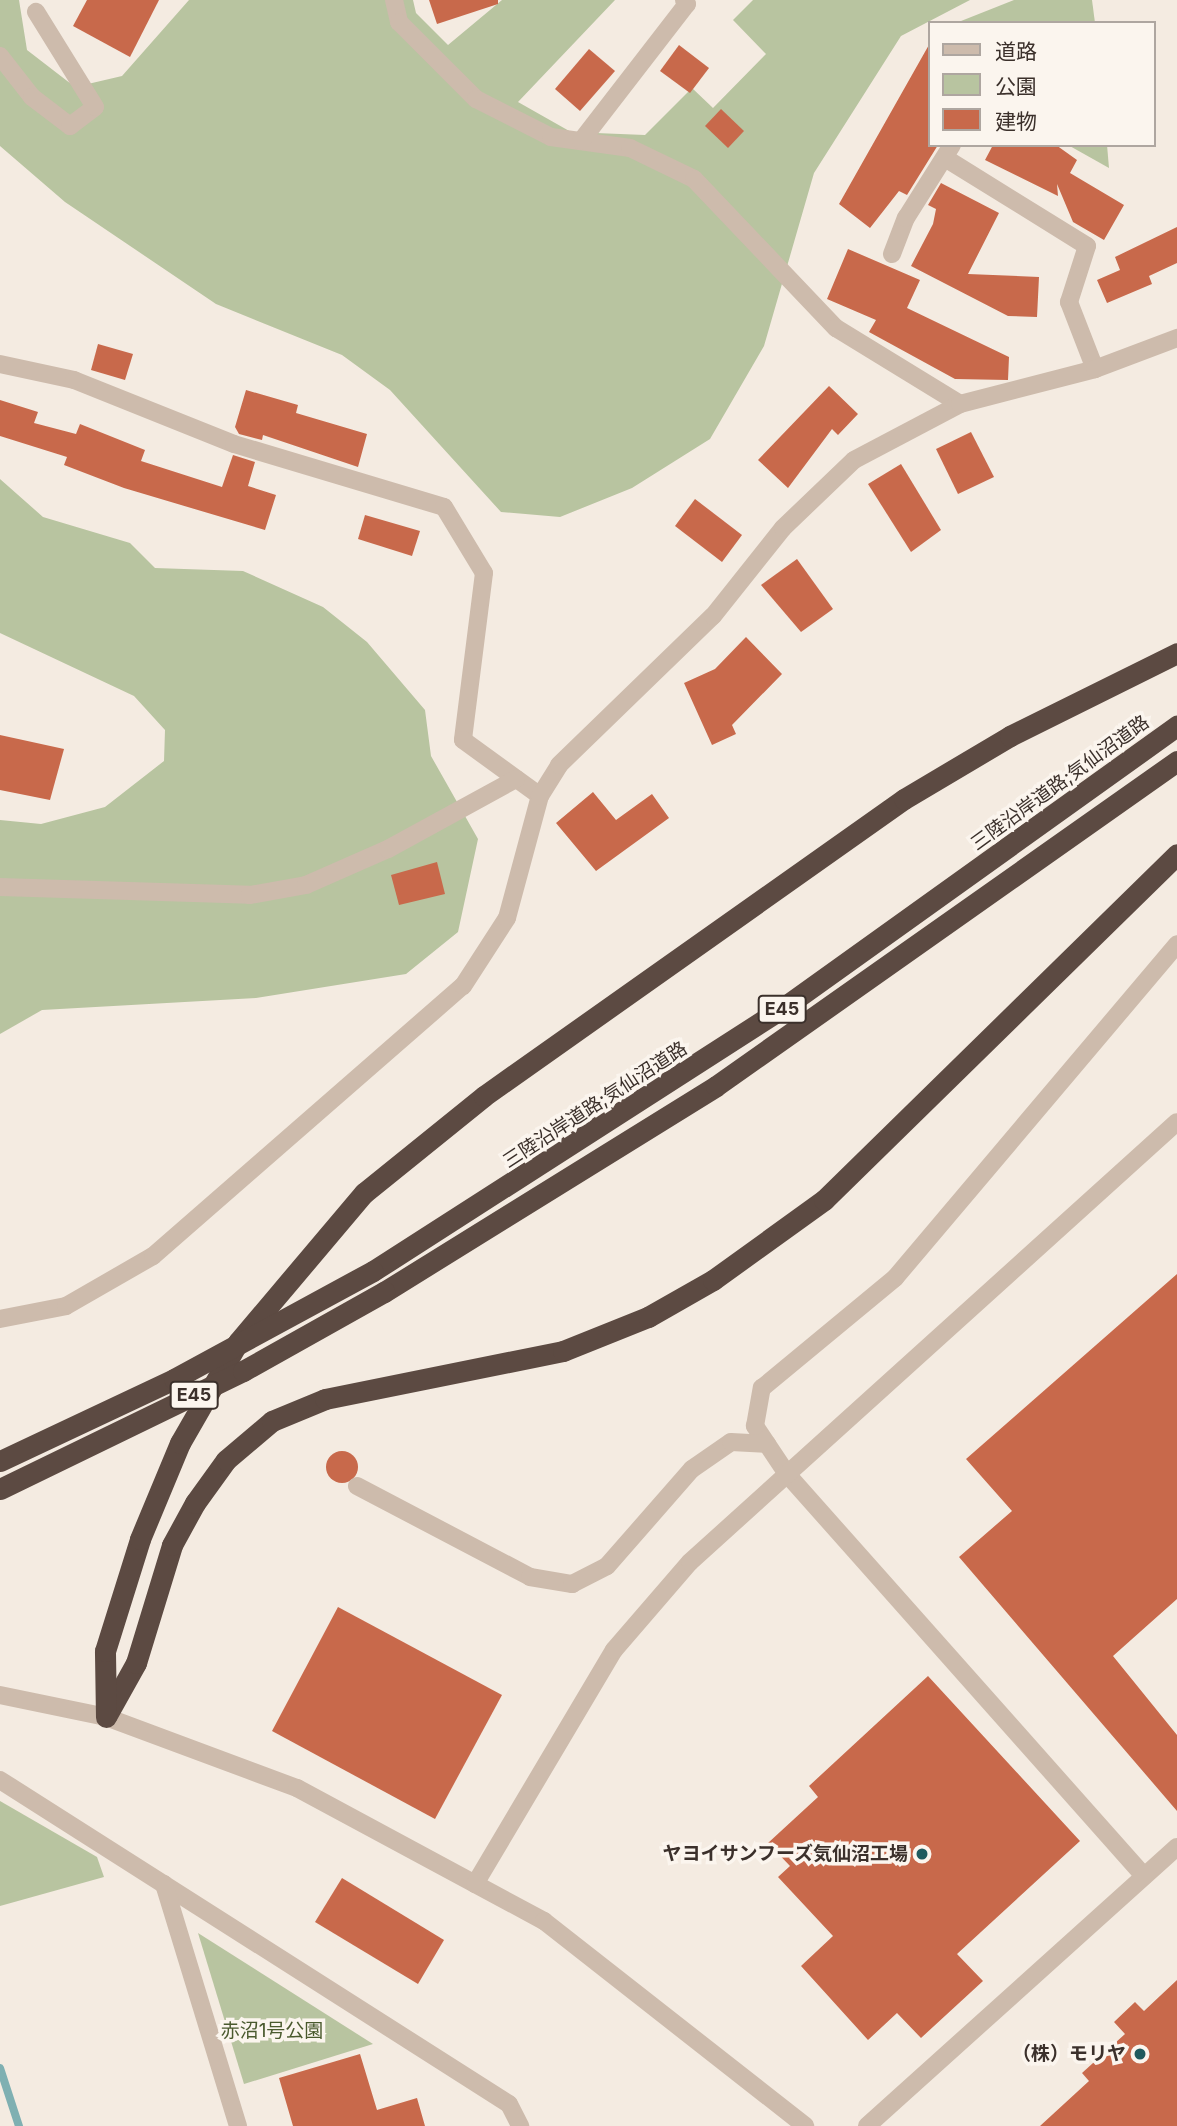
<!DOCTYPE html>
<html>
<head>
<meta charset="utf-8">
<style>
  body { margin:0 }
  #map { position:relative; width:1177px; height:2126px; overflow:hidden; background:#f4ebe1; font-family:Inter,"Noto Sans JP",sans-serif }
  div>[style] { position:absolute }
  .green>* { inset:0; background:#b8c4a0 }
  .stream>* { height:8px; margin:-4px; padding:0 4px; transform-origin:4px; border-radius:4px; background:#7fb0b2 }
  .building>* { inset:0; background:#c8694b }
  .round { border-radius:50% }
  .minor>* { height:18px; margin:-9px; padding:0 9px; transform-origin:9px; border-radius:9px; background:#cdbbac }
  .highway>* { height:21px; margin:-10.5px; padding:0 10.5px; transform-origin:10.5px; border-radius:10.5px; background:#5c4a42 }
  .highway-bridge>* { height:21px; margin:-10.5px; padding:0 10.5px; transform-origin:10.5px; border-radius:10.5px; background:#5c4a42 }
  .dots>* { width:19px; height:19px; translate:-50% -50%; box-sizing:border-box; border:4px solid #fbf5ee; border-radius:50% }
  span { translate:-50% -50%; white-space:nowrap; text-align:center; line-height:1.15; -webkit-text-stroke:7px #fbf5ee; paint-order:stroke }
  .shield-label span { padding:2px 5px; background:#fbf5ee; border:2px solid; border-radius:5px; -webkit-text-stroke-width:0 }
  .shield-label { font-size:18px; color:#3b302b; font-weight:700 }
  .street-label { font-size:19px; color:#3b302b }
  .poi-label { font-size:19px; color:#3b302b; font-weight:700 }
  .right { translate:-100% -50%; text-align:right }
  .park-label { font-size:19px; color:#4a5a2e }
  .legend { position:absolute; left:928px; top:21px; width:228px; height:126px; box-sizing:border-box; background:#fbf5ee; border:2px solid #aea6a0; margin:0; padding:9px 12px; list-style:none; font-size:21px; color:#3b302b }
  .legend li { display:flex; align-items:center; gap:14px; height:35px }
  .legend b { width:35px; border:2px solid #aea6a0 }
</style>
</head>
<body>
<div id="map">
  <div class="green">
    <div style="clip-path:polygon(0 0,19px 0,27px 50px,75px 87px,122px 76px,189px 0,413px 0,416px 13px,448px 45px,502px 0,615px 0,518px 102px,571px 132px,645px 135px,692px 88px,713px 108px,766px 54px,733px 20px,753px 0,970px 0,901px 36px,814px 173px,764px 346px,710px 439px,632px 488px,560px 517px,501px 512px,390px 390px,342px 355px,216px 304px,65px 202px,0 146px)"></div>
    <div style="clip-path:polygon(1014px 0,1092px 0,1095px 23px,956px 23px)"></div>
    <div style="clip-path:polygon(1068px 145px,1107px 145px,1109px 168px)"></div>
    <div style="clip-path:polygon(0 479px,43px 517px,130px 543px,155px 568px,243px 571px,323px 607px,367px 642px,425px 710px,431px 756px,478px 839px,458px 932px,406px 974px,256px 998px,42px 1010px,0 1034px,0 820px,41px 824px,105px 807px,164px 761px,165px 730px,134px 696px,0 633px)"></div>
    <div style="clip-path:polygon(0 1801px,97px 1857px,104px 1877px,0 1906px)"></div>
    <div style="clip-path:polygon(198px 1933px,373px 2044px,244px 2084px)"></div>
  </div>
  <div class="stream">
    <div style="left:0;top:2068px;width:61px;rotate:71.9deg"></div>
  </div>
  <div class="building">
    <div style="clip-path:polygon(87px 0,159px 0,130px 57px,73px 26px)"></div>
    <div style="clip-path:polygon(429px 0,498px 0,498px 4px,437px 24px)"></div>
    <div style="clip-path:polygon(930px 43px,930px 145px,938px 145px,907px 195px,899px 191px,870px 228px,839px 204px)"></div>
    <div style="clip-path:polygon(679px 45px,709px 68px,690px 93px,660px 71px)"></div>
    <div style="clip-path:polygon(589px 49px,615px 71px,580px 111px,555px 89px)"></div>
    <div style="clip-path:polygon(721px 109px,744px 131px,728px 148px,705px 126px)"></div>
    <div style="clip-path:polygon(993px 145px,1056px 145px,1077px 160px,1070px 173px,1124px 205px,1104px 240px,1073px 222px,1057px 184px,1058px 196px,985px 160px)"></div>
    <div style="clip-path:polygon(941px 183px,999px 213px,968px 274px,1039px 277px,1037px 317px,1008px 316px,911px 266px,933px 224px,936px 209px,928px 205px)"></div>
    <div style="clip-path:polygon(1177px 227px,1177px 263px,1149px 276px,1152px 284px,1107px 303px,1097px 280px,1120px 270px,1115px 257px)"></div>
    <div style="clip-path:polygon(848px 249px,920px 280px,907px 308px,1009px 357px,1008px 380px,955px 379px,869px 332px,876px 320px,827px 299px)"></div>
    <div style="clip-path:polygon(98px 344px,133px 354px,125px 380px,91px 370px)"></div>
    <div style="clip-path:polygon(829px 386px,858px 414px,838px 435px,832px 429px,788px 488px,758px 460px)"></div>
    <div style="clip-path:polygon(246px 390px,298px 405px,296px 413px,367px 434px,358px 467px,263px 435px,262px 440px,239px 434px,235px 427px)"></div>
    <div style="clip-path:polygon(0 400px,38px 412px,34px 423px,76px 434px,80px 424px,145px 450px,141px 461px,222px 487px,233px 455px,255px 462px,248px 486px,276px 495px,265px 530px,124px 488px,64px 465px,67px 457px,0 436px)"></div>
    <div style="clip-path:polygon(971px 432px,994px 477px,958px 494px,936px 449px)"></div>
    <div style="clip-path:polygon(901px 464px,941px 530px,911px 552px,868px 484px)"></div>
    <div style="clip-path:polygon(695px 499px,742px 535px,722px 562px,675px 526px)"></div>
    <div style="clip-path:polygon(365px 515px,420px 531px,412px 556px,358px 539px)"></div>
    <div style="clip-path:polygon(797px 559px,833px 609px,801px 632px,761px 585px)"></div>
    <div style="clip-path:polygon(746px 637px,782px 674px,732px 725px,736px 734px,712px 745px,684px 683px,715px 669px)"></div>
    <div style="clip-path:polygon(0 735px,64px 749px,50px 800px,0 790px)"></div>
    <div style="clip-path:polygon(593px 792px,616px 820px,652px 794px,669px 818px,596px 871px,556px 823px)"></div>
    <div style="clip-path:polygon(437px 862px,445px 894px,399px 905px,391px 875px)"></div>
    <div style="clip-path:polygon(1177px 1274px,1177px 1599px,1113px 1656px,1177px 1735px,1177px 1811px,959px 1557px,1012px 1511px,966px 1459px)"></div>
    <div class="round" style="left:326px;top:1451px;width:32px;height:32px"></div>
    <div style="clip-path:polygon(338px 1607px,502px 1695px,435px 1819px,272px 1731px)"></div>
    <div style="clip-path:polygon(928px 1676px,1080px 1841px,957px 1954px,983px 1981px,921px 2038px,897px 2013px,868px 2040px,801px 1966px,833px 1936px,778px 1877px,790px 1866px,768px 1843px,818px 1797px,809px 1786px)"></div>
    <div style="clip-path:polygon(342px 1878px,444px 1940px,418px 1984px,315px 1922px)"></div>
    <div style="clip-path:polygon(1177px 1980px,1177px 2126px,1040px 2126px,1089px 2081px,1082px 2073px,1125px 2034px,1114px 2022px,1135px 2002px,1144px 2011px)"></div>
    <div style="clip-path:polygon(360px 2054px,377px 2110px,417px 2098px,425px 2126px,293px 2126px,279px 2078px)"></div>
  </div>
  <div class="minor">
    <div style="left:394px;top:0;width:23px;rotate:77deg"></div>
    <div style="left:399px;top:22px;width:109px;rotate:45deg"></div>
    <div style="left:476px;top:99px;width:84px;rotate:26.9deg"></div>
    <div style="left:551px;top:137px;width:80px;rotate:7.9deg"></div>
    <div style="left:630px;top:148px;width:71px;rotate:25.8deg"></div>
    <div style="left:694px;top:179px;width:206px;rotate:46.4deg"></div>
    <div style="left:836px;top:328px;width:145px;rotate:31.5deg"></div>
    <div style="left:0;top:56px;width:52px;rotate:52deg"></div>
    <div style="left:32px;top:97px;width:48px;rotate:37.3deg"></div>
    <div style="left:70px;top:126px;width:31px;rotate:-37deg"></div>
    <div style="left:95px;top:107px;width:112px;rotate:-121.8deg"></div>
    <div style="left:581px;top:141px;width:173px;rotate:-52.3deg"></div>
    <div style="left:687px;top:4px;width:5px;rotate:-127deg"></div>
    <div style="left:945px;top:158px;width:167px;rotate:31.8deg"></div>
    <div style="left:1087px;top:246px;width:59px;rotate:107.8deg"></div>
    <div style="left:1069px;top:302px;width:72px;rotate:68.8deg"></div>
    <div style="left:892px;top:254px;width:39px;rotate:-69deg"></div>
    <div style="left:906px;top:218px;width:86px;rotate:-57.8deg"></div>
    <div style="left:0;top:364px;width:76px;rotate:12.2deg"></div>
    <div style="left:74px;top:380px;width:172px;rotate:21.8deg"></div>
    <div style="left:234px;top:444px;width:219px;rotate:16.7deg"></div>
    <div style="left:444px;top:507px;width:77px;rotate:58.8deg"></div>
    <div style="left:484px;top:573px;width:168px;rotate:97.2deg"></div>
    <div style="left:463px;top:740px;width:95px;rotate:36deg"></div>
    <div style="left:0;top:887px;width:250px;rotate:1.8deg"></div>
    <div style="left:250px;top:895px;width:57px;rotate:-10.1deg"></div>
    <div style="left:306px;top:885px;width:90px;rotate:-23.7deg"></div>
    <div style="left:388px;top:849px;width:146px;rotate:-28.7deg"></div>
    <div style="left:0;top:1319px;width:67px;rotate:-11.1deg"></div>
    <div style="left:66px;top:1306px;width:100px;rotate:-29.9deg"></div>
    <div style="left:153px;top:1256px;width:411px;rotate:-41.1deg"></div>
    <div style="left:463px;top:986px;width:81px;rotate:-57.1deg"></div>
    <div style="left:507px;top:918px;width:126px;rotate:-74.9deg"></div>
    <div style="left:540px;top:796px;width:36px;rotate:-58deg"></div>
    <div style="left:559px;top:765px;width:214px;rotate:-44.1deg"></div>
    <div style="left:713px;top:616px;width:112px;rotate:-51.5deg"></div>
    <div style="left:783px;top:528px;width:98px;rotate:-43.8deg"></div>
    <div style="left:854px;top:460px;width:120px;rotate:-27.8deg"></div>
    <div style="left:960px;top:404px;width:139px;rotate:-14.5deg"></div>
    <div style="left:1095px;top:369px;width:88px;rotate:-20.7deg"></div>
    <div style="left:357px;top:1486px;width:195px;rotate:27.7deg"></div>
    <div style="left:530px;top:1577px;width:43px;rotate:9.5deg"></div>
    <div style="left:572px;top:1584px;width:39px;rotate:-27deg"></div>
    <div style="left:607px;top:1566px;width:129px;rotate:-48.8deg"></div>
    <div style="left:692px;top:1469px;width:47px;rotate:-34.7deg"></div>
    <div style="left:731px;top:1442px;width:36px;rotate:3deg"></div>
    <div style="left:0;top:1695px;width:108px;rotate:11.7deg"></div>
    <div style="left:106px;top:1717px;width:204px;rotate:20.4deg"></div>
    <div style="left:297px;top:1788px;width:281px;rotate:28.3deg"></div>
    <div style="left:544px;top:1921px;width:332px;rotate:38.1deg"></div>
    <div style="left:0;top:1780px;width:603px;rotate:32.48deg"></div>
    <div style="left:509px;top:2104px;width:25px;rotate:63deg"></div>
    <div style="left:1144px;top:1876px;width:538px;rotate:-131.61deg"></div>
    <div style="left:787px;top:1474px;width:58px;rotate:-123.7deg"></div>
    <div style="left:755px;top:1426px;width:39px;rotate:-80deg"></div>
    <div style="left:762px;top:1388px;width:173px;rotate:-39.6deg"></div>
    <div style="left:895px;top:1278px;width:437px;rotate:-49.8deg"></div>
    <div style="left:164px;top:1884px;width:253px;rotate:73deg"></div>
    <div style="left:475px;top:1884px;width:272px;rotate:-59.3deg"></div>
    <div style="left:614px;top:1650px;width:116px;rotate:-49.2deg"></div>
    <div style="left:690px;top:1562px;width:656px;rotate:-42.1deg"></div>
    <div style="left:867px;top:2126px;width:417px;rotate:-42deg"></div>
  </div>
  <div class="highway">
    <div style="left:373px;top:1271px;width:492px;rotate:-32.7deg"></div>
    <div style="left:787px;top:1005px;width:480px;rotate:-35.6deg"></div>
    <div style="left:384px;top:1292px;width:391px;rotate:-31.8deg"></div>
    <div style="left:716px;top:1086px;width:564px;rotate:-35.18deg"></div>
    <div style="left:107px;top:1715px;width:60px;rotate:-60.9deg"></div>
    <div style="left:136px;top:1663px;width:123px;rotate:-73deg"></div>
    <div style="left:172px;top:1545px;width:48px;rotate:-61.3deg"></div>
    <div style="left:195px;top:1503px;width:53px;rotate:-54.2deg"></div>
    <div style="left:226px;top:1460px;width:60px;rotate:-40.3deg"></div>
    <div style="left:272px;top:1421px;width:57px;rotate:-22.5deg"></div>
    <div style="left:325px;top:1399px;width:243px;rotate:-11.4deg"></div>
    <div style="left:563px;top:1351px;width:92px;rotate:-21.8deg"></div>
    <div style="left:648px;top:1317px;width:75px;rotate:-29.6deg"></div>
    <div style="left:713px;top:1280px;width:137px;rotate:-35.8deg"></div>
    <div style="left:824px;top:1200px;width:494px;rotate:-44.4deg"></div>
    <div style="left:106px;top:1717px;width:66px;rotate:-90.9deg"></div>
    <div style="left:105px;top:1651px;width:117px;rotate:-72.6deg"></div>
    <div style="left:140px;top:1539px;width:104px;rotate:-67.4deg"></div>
    <div style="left:180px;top:1443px;width:116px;rotate:-60.1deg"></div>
    <div style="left:238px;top:1342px;width:195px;rotate:-49.8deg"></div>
    <div style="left:364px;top:1193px;width:154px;rotate:-38.9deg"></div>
    <div style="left:484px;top:1096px;width:514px;rotate:-35.27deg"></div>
    <div style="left:904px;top:799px;width:123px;rotate:-30.7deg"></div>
    <div style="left:1010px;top:736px;width:186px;rotate:-26.4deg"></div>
  </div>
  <div class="highway-bridge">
    <div style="left:0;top:1461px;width:192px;rotate:-25.2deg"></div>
    <div style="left:174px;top:1379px;width:226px;rotate:-28.5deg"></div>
    <div style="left:0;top:1489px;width:270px;rotate:-25.9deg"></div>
    <div style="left:243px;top:1371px;width:162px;rotate:-29.3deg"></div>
  </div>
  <div class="dots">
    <div style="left:922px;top:1854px;background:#1f5a5e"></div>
    <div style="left:1140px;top:2054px;background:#1f5a5e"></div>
  </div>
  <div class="shield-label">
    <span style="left:782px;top:1009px">E45</span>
    <span style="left:194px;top:1395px">E45</span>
  </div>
  <div class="street-label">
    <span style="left:1060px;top:783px;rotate:-36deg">三陸沿岸道路;気仙沼道路</span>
    <span style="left:595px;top:1105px;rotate:-33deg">三陸沿岸道路;気仙沼道路</span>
  </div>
  <div class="poi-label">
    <span class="right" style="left:908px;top:1854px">ヤヨイサンフーズ気仙沼工場</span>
    <span class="right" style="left:1126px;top:2054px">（株）モリヤ</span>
  </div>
  <div class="park-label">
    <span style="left:272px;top:2031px">赤沼1号公園</span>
  </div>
  <ul class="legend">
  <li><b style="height:9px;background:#cdbbac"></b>道路</li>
  <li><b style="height:19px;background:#b8c4a0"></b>公園</li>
  <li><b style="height:19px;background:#c8694b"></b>建物</li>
  </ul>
</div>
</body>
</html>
